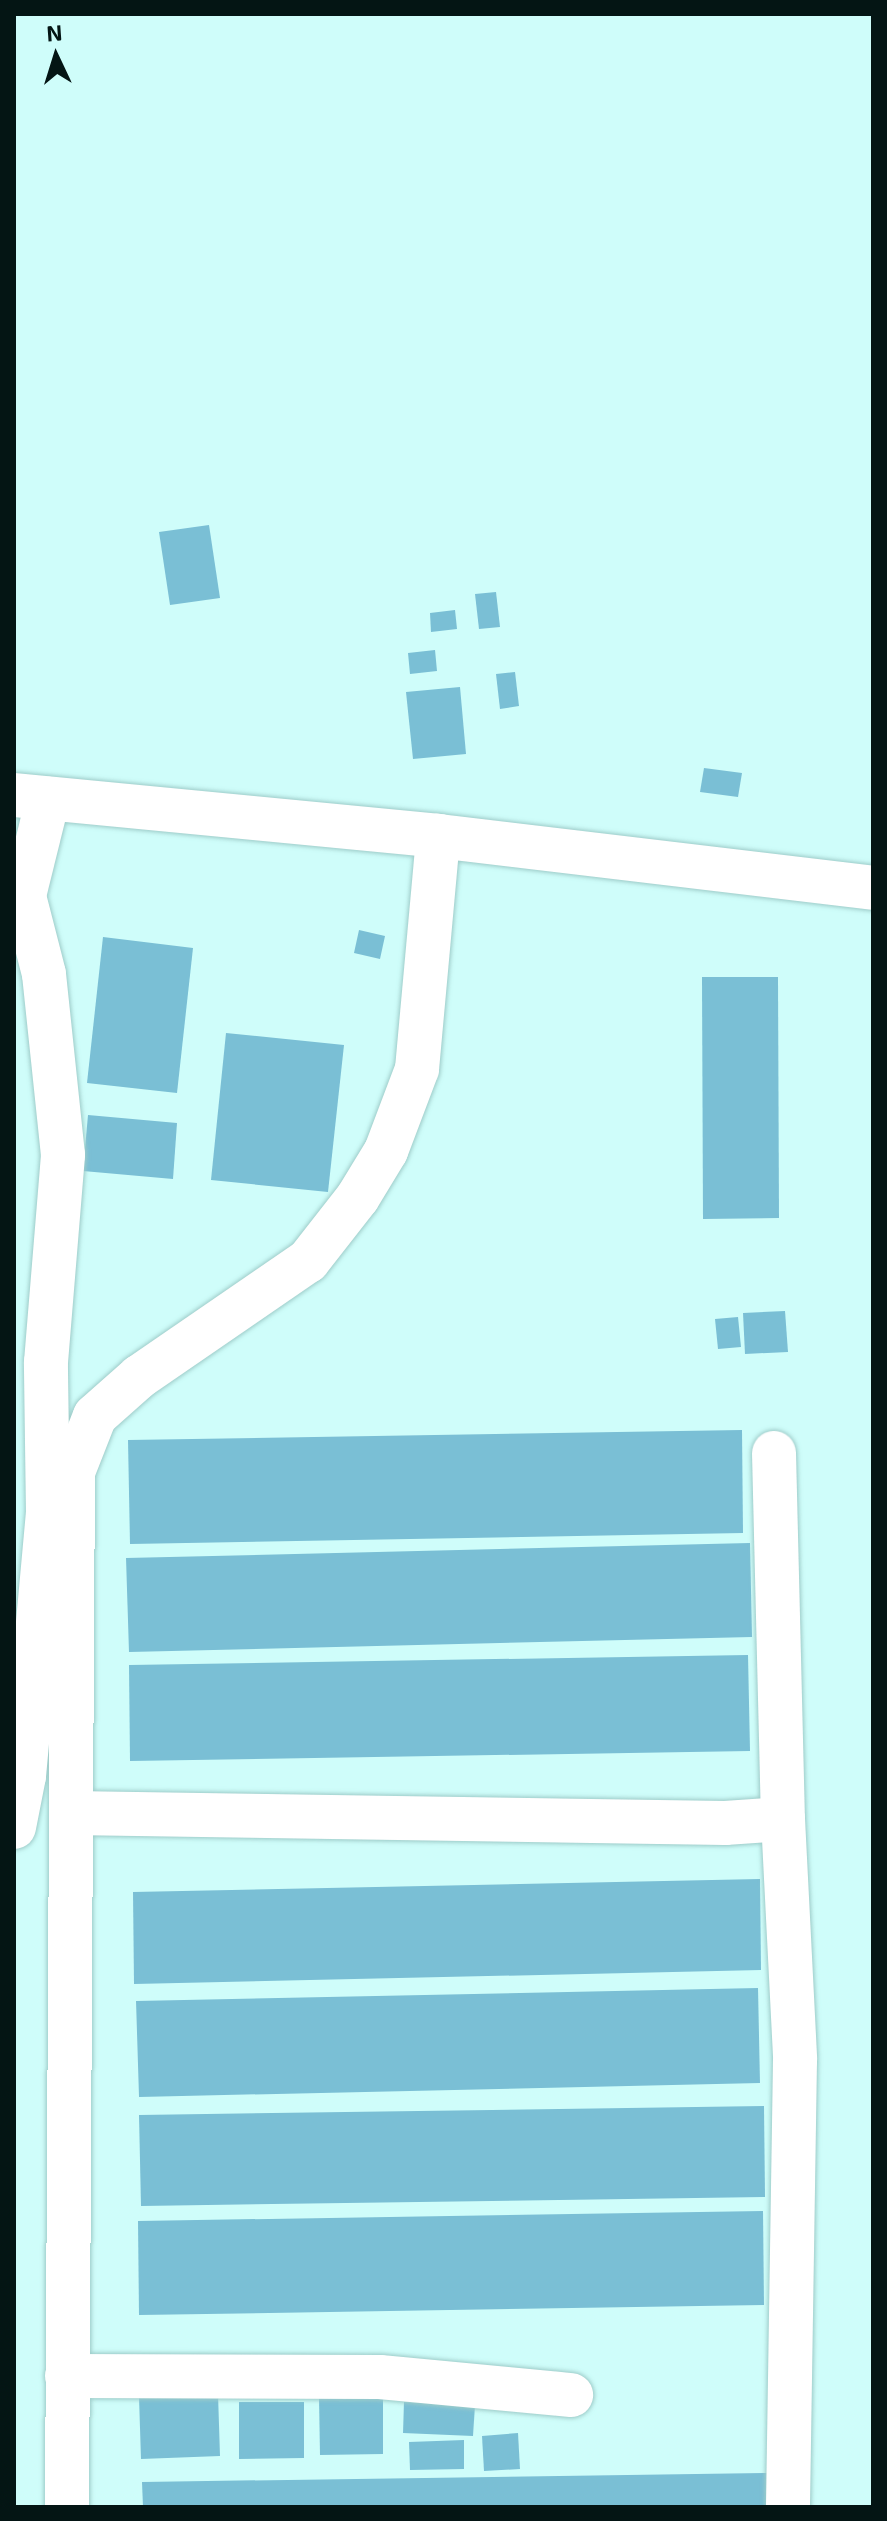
<!DOCTYPE html>
<html>
<head>
<meta charset="utf-8">
<style>
  body { margin:0 }
  #map { position:relative; width:887px; height:2521px; overflow:hidden; background:#cffdfa; font-family:"Exo 2",sans-serif }
  div>[style] { position:absolute }
  .building>* { inset:0; background:#7abfd5 }
  .roads { filter:drop-shadow(0 0 2px #9eccc9) drop-shadow(0 0 2px #9eccc9) }
  .minor>* { height:44px; margin:-22px; padding:0 22px; transform-origin:22px; border-radius:22px; background:#fff }
  span { translate:-50% -50%; white-space:nowrap; text-align:center; line-height:1.15; -webkit-text-stroke:8px #cffdfa; paint-order:stroke }
  .frame { position:absolute; inset:0; border:16px solid #041514; pointer-events:none }
  .north { position:absolute; left:16px; top:16px; width:80px; height:80px; -webkit-text-stroke:6px #cffdfa; paint-order:stroke; rotate:356deg; font-size:22px; font-weight:700; line-height:32px; text-align:center; color:#041514 }
  .north::after { content:''; display:block; margin:auto; width:28px; height:36px; background:#041514; clip-path:polygon(50% 0,100% 100%,50% 72%,0 100%) }
</style>
</head>
<body>
<div id="map">
  <div class="building">
    <div style="clip-path:polygon(209px 525px,220px 598px,170px 605px,159px 532px)"></div>
    <div style="clip-path:polygon(496px 592px,500px 627px,479px 629px,475px 594px)"></div>
    <div style="clip-path:polygon(455px 610px,457px 629px,431px 632px,430px 613px)"></div>
    <div style="clip-path:polygon(435px 650px,437px 671px,410px 674px,408px 653px)"></div>
    <div style="clip-path:polygon(515px 672px,519px 706px,500px 709px,496px 674px)"></div>
    <div style="clip-path:polygon(460px 687px,466px 754px,413px 759px,406px 692px)"></div>
    <div style="clip-path:polygon(704px 768px,742px 773px,738px 797px,700px 792px)"></div>
    <div style="clip-path:polygon(359px 930px,385px 936px,380px 959px,354px 953px)"></div>
    <div style="clip-path:polygon(103px 937px,193px 948px,177px 1093px,87px 1083px)"></div>
    <div style="clip-path:polygon(702px 977px,778px 977px,779px 1218px,703px 1219px)"></div>
    <div style="clip-path:polygon(226px 1033px,344px 1045px,328px 1192px,211px 1180px)"></div>
    <div style="clip-path:polygon(88px 1115px,177px 1123px,173px 1179px,83px 1171px)"></div>
    <div style="clip-path:polygon(785px 1311px,788px 1352px,745px 1354px,743px 1313px)"></div>
    <div style="clip-path:polygon(738px 1317px,741px 1347px,718px 1349px,715px 1319px)"></div>
    <div style="clip-path:polygon(742px 1430px,743px 1533px,130px 1544px,128px 1440px)"></div>
    <div style="clip-path:polygon(750px 1543px,752px 1637px,129px 1652px,126px 1558px)"></div>
    <div style="clip-path:polygon(748px 1655px,750px 1751px,130px 1761px,129px 1665px)"></div>
    <div style="clip-path:polygon(760px 1879px,761px 1970px,134px 1984px,133px 1892px)"></div>
    <div style="clip-path:polygon(758px 1988px,760px 2083px,139px 2097px,136px 2001px)"></div>
    <div style="clip-path:polygon(764px 2106px,765px 2197px,141px 2206px,139px 2115px)"></div>
    <div style="clip-path:polygon(763px 2211px,764px 2305px,139px 2315px,138px 2221px)"></div>
    <div style="clip-path:polygon(218px 2394px,220px 2456px,141px 2459px,139px 2397px)"></div>
    <div style="clip-path:polygon(319px 2397px,383px 2397px,383px 2454px,320px 2455px)"></div>
    <div style="clip-path:polygon(239px 2402px,304px 2402px,304px 2458px,239px 2459px)"></div>
    <div style="clip-path:polygon(404px 2402px,475px 2405px,473px 2436px,403px 2433px)"></div>
    <div style="clip-path:polygon(518px 2433px,520px 2469px,484px 2471px,482px 2436px)"></div>
    <div style="clip-path:polygon(464px 2440px,464px 2469px,410px 2470px,409px 2442px)"></div>
    <div style="clip-path:polygon(767px 2473px,768px 2507px,143px 2507px,142px 2482px)"></div>
  </div>
  <div class="roads">
    <div class="minor">
      <div style="left:14px;top:795px;width:426px;rotate:5.5deg"></div>
      <div style="left:438px;top:836px;width:438px;rotate:6.8deg"></div>
      <div style="left:17px;top:924px;width:129px;rotate:-76.1deg"></div>
      <div style="left:774px;top:1453px;width:366px;rotate:88.6deg"></div>
      <div style="left:71px;top:1813px;width:654px;rotate:0.88deg"></div>
      <div style="left:725px;top:1823px;width:58px;rotate:-3.9deg"></div>
      <div style="left:783px;top:1819px;width:241px;rotate:87.1deg"></div>
      <div style="left:795px;top:2060px;width:447px;rotate:90.9deg"></div>
      <div style="left:14px;top:1827px;width:52px;rotate:-78.9deg"></div>
      <div style="left:24px;top:1776px;width:263px;rotate:-84.8deg"></div>
      <div style="left:48px;top:1514px;width:152px;rotate:-90.8deg"></div>
      <div style="left:46px;top:1362px;width:208px;rotate:-85.3deg"></div>
      <div style="left:63px;top:1155px;width:182px;rotate:-96deg"></div>
      <div style="left:44px;top:974px;width:81px;rotate:-104.4deg"></div>
      <div style="left:67px;top:2376px;width:313px;rotate:0.2deg"></div>
      <div style="left:380px;top:2377px;width:192px;rotate:5.4deg"></div>
      <div style="left:67px;top:2507px;width:1035px;rotate:-89.67deg"></div>
      <div style="left:73px;top:1472px;width:60px;rotate:-68.6deg"></div>
      <div style="left:95px;top:1416px;width:59px;rotate:-41.6deg"></div>
      <div style="left:139px;top:1377px;width:205px;rotate:-34.5deg"></div>
      <div style="left:308px;top:1261px;width:81px;rotate:-52deg"></div>
      <div style="left:358px;top:1197px;width:54px;rotate:-58.7deg"></div>
      <div style="left:386px;top:1151px;width:88px;rotate:-69.3deg"></div>
      <div style="left:417px;top:1069px;width:234px;rotate:-84.8deg"></div>
    </div>
  </div>
  <div class="frame"></div>
  <div class="north">N</div>
</div>
</body>
</html>
